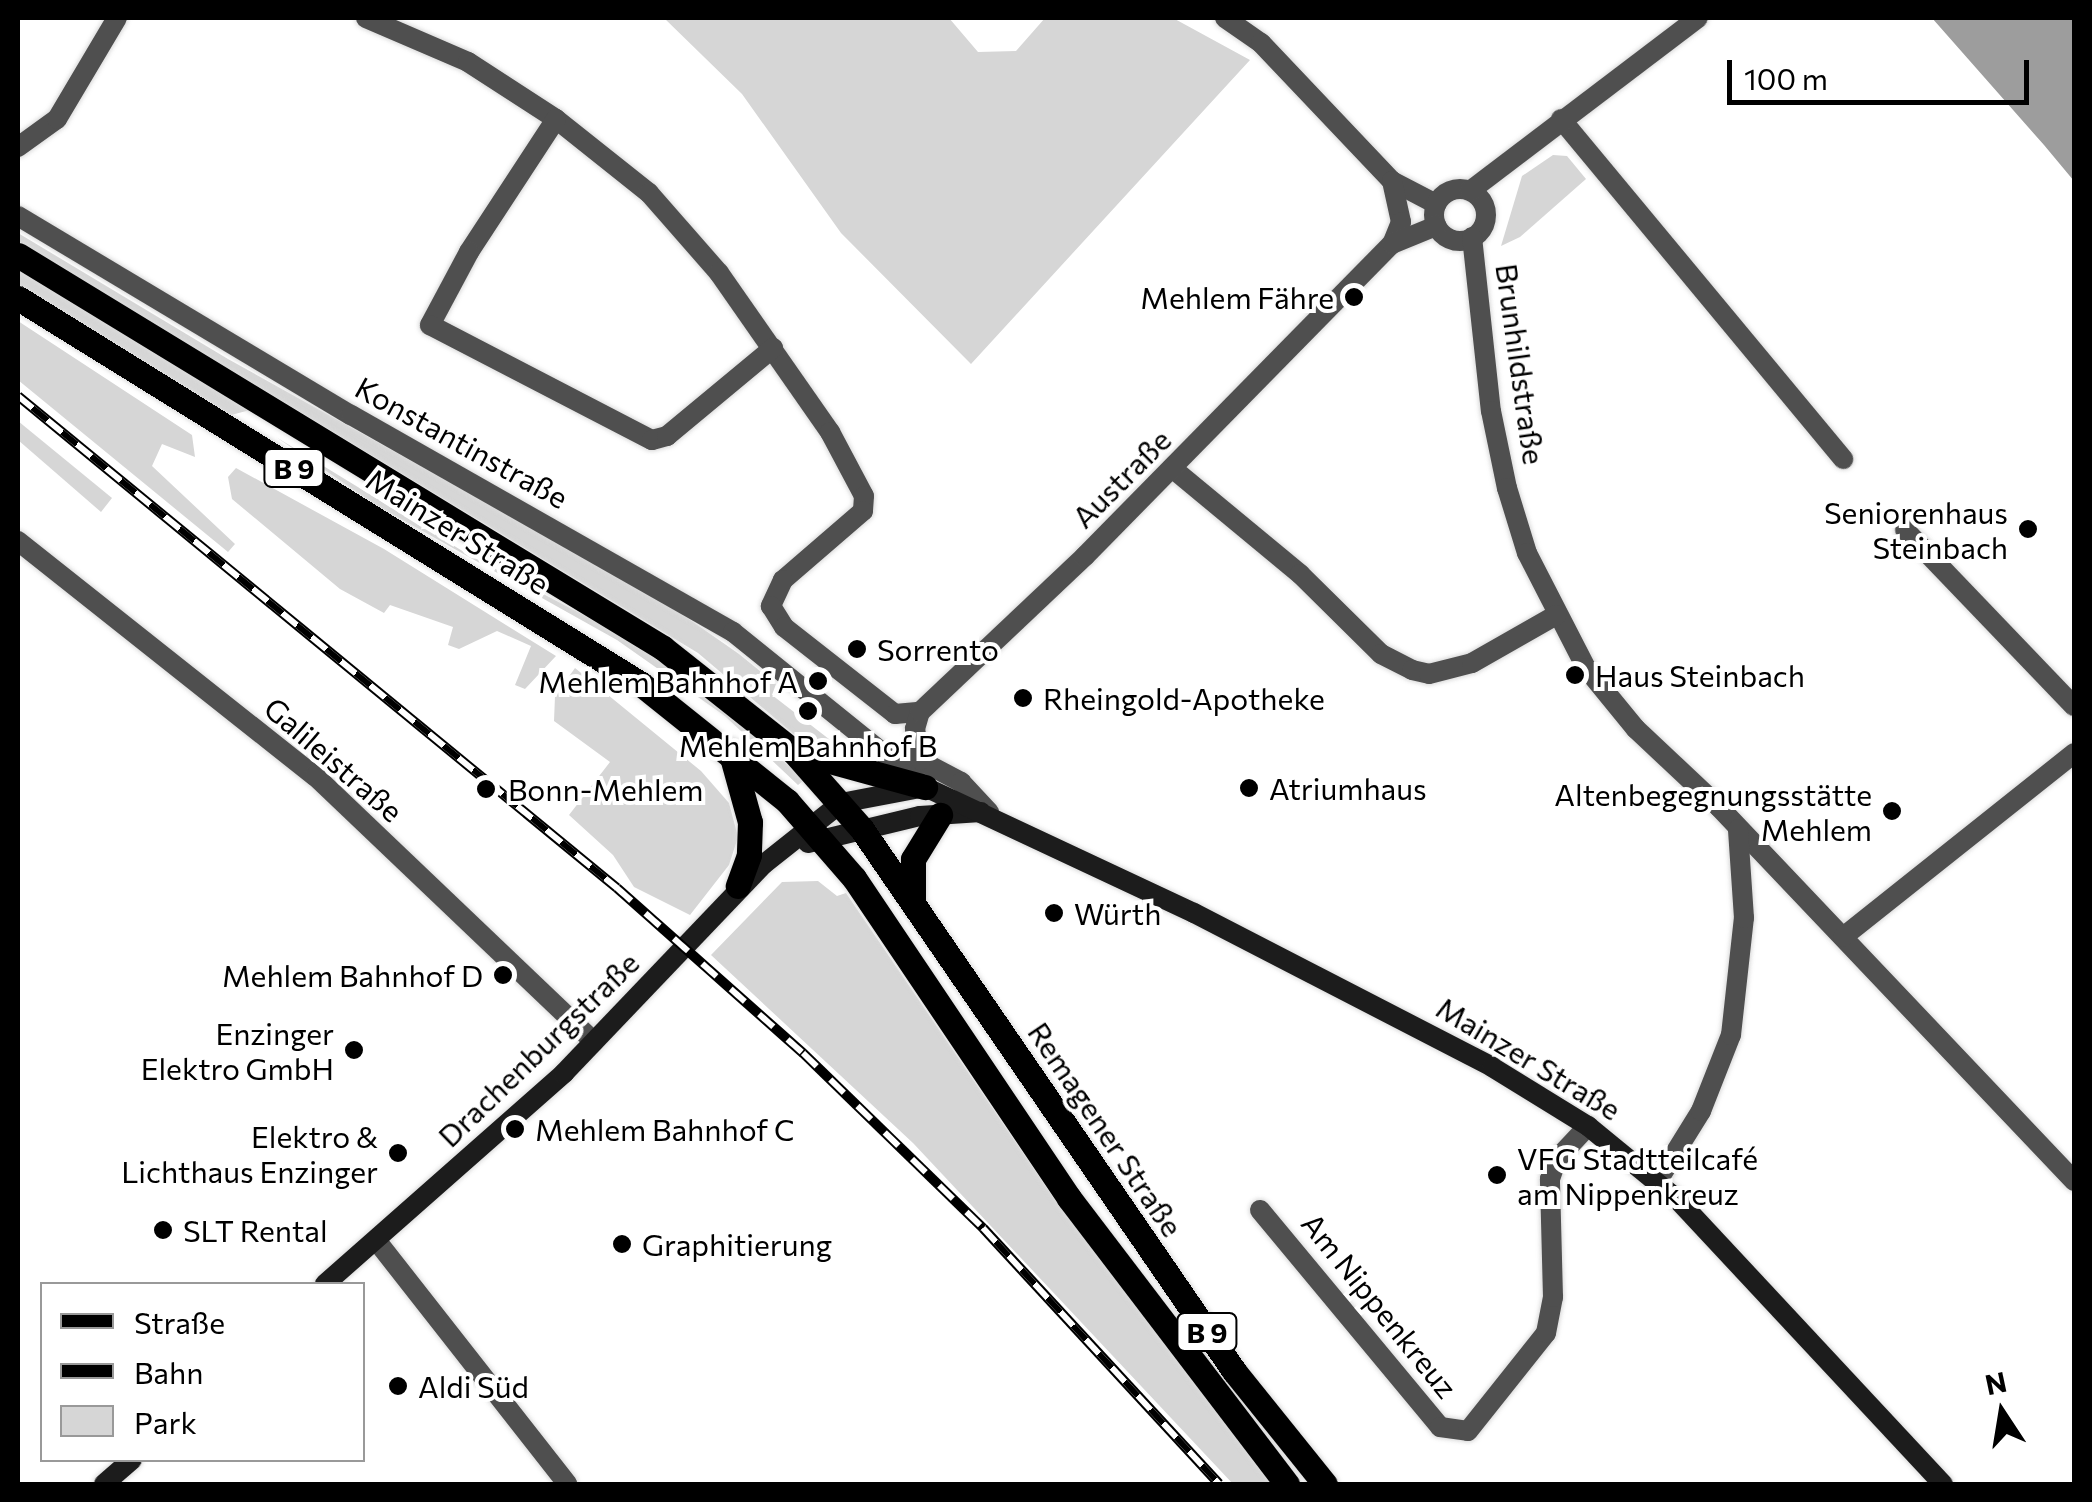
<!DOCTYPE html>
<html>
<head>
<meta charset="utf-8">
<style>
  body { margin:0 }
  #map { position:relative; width:2092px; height:1502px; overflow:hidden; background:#fff; font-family:Commissioner,sans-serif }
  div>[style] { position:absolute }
  .green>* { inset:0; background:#d6d6d6 }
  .water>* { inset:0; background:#9d9d9d }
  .roads { filter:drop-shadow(0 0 2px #dbdbdb) drop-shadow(0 0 2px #dbdbdb) }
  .street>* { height:20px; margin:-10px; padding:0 10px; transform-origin:10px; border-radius:10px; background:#4f4f4f }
  .street>.ring { margin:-10px; padding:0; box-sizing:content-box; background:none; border:20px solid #4f4f4f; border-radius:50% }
  .secondary>* { height:20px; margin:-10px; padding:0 10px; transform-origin:10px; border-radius:10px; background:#1c1c1c }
  .primary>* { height:25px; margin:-12.5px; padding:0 12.5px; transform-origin:12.5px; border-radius:12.5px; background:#000 }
  .rail>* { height:10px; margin-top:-5px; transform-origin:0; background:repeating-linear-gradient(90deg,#fff 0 19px,#000 0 38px); box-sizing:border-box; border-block:2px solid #000 }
  .dots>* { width:28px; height:28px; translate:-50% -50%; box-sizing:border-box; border:5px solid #fff; border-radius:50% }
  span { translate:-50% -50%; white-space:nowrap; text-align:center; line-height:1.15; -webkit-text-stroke:8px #fff; paint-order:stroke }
  .shield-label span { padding:2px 8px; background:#fff; border:2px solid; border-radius:8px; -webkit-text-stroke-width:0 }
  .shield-label { font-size:28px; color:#000; font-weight:700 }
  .poi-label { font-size:30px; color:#000 }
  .right { translate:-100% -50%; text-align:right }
  .left { translate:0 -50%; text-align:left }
  .street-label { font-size:30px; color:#000 }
  .frame { position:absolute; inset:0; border:20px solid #000; pointer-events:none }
  .legend { position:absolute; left:40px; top:1282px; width:325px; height:180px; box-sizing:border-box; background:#fff; border:2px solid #999; margin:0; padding:12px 18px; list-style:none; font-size:30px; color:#000 }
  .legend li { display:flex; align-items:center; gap:20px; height:50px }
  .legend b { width:50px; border:2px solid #999 }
  .north { position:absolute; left:1952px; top:1362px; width:100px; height:100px; -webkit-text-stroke:8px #fff; paint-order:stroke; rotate:348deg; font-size:28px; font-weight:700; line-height:40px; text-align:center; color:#000 }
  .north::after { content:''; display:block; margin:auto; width:35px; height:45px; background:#000; clip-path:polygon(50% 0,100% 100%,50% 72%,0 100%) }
  .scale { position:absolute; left:1727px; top:60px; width:302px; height:45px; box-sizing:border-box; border:5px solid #000; border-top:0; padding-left:12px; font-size:30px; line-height:35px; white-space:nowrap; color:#000; -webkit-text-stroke:8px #fff; paint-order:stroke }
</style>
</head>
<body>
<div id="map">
  <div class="green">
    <div style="clip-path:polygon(664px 18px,949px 18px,978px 52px,1016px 51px,1045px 18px,1173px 18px,1250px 60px,971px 364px,841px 233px,742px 94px)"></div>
    <div style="clip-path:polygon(1553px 155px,1567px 156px,1586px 179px,1520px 237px,1501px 246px,1522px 176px)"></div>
    <div style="clip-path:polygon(18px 233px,228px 359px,663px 601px,739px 654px,776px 684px,772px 695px,847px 753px,796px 736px,698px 653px,18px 241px)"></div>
    <div style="clip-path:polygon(18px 270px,250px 410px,231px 415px,18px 284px)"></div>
    <div style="clip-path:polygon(18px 321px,192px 435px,195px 457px,162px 444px,152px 466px,235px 544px,228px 552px,18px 380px)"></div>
    <div style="clip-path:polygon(18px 421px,112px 498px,101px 512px,18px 440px)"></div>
    <div style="clip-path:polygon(276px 437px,469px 555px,631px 640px,710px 695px,804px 780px,798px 785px,725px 716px,617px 640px,376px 505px)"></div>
    <div style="clip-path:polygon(236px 468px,384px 549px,556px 656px,525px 689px,515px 685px,531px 646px,497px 631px,459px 649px,448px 645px,453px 627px,390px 605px,384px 613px,340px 589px,232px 499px,228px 477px)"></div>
    <div style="clip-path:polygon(575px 668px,701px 771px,729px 803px,738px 837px,729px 865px,690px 915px,634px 887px,613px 855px,569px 815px,610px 762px,554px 721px,555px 696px)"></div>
    <div style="clip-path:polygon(818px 881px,837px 896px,846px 893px,1057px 1203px,1271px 1484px,1233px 1484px,913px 1143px,711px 955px,782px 882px)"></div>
  </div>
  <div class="water">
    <div style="clip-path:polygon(1932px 18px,2074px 18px,2074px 181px,2044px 145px)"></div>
  </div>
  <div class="roads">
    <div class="street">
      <div style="left:366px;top:18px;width:111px;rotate:23.3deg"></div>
      <div style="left:468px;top:62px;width:105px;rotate:32.9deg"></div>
      <div style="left:556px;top:119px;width:119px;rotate:38.5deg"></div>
      <div style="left:649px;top:193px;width:106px;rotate:48.8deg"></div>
      <div style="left:719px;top:273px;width:194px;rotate:55.1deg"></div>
      <div style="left:830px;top:432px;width:72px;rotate:62deg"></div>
      <div style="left:864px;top:496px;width:15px;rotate:94deg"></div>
      <div style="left:863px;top:511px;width:106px;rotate:139.2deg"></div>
      <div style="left:783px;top:580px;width:29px;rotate:115deg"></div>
      <div style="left:771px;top:606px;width:25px;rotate:58deg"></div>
      <div style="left:784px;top:627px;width:141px;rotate:38.1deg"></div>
      <div style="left:895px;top:714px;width:25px;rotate:-5deg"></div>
      <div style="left:1225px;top:18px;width:44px;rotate:34.8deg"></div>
      <div style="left:1261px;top:43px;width:190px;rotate:46.5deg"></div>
      <div style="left:1392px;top:181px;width:50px;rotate:27.6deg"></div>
      <div style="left:556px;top:119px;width:159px;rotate:123.2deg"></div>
      <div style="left:469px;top:252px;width:83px;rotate:118.1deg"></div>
      <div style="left:430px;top:325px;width:250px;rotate:27.4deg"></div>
      <div style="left:652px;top:440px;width:16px;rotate:-15deg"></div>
      <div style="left:667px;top:436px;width:138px;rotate:-39.7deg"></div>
      <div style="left:1561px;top:119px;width:442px;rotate:50.3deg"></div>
      <div style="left:18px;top:147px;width:48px;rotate:-35.7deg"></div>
      <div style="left:57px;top:119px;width:117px;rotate:-59.3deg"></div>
      <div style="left:1392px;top:181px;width:42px;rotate:77.6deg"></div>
      <div style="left:1401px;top:222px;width:24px;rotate:112deg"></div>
      <div class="ring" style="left:1434px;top:189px;width:32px;height:32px"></div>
      <div style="left:1470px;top:191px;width:286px;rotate:-37.2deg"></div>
      <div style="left:18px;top:216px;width:388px;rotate:30.9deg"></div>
      <div style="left:351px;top:415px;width:439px;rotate:29.6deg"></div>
      <div style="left:733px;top:632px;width:245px;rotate:38.9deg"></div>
      <div style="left:1472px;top:237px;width:175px;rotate:83.8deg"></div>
      <div style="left:1491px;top:411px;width:79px;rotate:78.3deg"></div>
      <div style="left:1507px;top:488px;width:68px;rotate:72.9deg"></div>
      <div style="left:1527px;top:553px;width:129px;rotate:62.8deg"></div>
      <div style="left:1586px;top:668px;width:79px;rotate:50.7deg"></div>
      <div style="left:1636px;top:729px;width:114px;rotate:43.2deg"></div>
      <div style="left:1719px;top:807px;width:516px;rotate:46.49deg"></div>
      <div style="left:1172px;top:468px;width:166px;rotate:39.6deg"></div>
      <div style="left:1300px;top:574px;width:114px;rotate:44.6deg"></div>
      <div style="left:1381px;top:654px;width:35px;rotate:27deg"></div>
      <div style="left:1412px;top:670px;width:17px;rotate:13deg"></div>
      <div style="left:1429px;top:674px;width:44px;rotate:-14.3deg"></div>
      <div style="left:1472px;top:663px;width:97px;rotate:-29.7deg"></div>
      <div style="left:1905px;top:530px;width:244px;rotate:46.2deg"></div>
      <div style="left:18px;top:541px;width:379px;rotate:38.4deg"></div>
      <div style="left:315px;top:776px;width:385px;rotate:43.6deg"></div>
      <div style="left:910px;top:755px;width:58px;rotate:27.9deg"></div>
      <div style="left:961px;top:782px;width:41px;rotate:47deg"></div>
      <div style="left:921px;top:760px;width:32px;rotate:-101deg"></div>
      <div style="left:915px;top:729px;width:18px;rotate:-74deg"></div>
      <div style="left:920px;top:712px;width:227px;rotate:-43.4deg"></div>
      <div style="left:1085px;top:556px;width:438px;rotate:-45.5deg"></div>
      <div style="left:1392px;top:244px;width:48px;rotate:-22.2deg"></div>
      <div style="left:1843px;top:937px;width:295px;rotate:-38.5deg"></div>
      <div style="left:1657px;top:1182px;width:84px;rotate:-58.2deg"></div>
      <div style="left:1701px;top:1111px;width:82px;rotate:-68.5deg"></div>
      <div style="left:1731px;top:1035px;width:118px;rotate:-83.7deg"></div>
      <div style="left:1744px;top:918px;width:89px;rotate:-93.9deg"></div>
      <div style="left:1260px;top:1210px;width:282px;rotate:50.3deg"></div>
      <div style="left:1440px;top:1427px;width:28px;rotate:8deg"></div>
      <div style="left:1468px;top:1431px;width:125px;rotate:-51.5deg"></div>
      <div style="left:1546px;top:1333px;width:37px;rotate:-79deg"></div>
      <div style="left:1553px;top:1297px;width:118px;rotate:-91.5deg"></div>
      <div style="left:1550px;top:1179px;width:21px;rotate:-71deg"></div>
      <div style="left:1557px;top:1159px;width:45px;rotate:-46.8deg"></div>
      <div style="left:376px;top:1240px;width:310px;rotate:51.9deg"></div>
    </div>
    <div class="secondary">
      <div style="left:808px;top:843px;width:115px;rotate:-13.6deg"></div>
      <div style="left:920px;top:816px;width:61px;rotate:-3.8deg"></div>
      <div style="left:325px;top:1284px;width:319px;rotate:-41.4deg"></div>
      <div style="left:564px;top:1073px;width:289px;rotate:-46.3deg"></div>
      <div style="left:764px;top:864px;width:98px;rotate:-38.4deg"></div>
      <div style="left:841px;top:803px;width:86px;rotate:-10.8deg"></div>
      <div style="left:925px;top:787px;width:297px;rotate:25.1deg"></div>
      <div style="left:1194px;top:913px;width:335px;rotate:27.3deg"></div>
      <div style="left:1492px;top:1067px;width:113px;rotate:31.6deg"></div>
      <div style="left:1588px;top:1126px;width:115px;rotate:39.4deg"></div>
      <div style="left:1677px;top:1199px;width:390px;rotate:47deg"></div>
      <div style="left:104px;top:1484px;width:37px;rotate:-41deg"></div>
    </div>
    <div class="primary">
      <div style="left:18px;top:255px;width:755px;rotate:31.35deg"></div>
      <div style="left:663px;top:648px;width:166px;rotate:38.4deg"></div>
      <div style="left:793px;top:751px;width:103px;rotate:48.6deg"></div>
      <div style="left:861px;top:828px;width:659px;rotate:55.51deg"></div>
      <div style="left:1234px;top:1371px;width:145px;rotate:51.2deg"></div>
      <div style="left:18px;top:298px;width:733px;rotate:31.78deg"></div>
      <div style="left:641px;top:684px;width:187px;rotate:38.7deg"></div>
      <div style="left:787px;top:801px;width:102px;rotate:49deg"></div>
      <div style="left:854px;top:878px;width:386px;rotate:56.1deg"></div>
      <div style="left:1069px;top:1198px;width:360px;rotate:52.7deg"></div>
      <div style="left:730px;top:750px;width:75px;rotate:74.5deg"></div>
      <div style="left:750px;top:822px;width:33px;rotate:92deg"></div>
      <div style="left:749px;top:855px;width:33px;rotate:110deg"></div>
      <div style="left:793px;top:751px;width:137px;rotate:15.3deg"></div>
      <div style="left:913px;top:901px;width:42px;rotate:-90deg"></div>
      <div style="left:913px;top:859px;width:52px;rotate:-58.5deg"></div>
    </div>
  </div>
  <div class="rail">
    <div style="left:18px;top:396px;width:775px;rotate:39.4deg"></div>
    <div style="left:617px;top:888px;width:249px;rotate:41.6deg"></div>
    <div style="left:803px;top:1053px;width:251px;rotate:44.2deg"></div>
    <div style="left:983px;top:1228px;width:348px;rotate:47.3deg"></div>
  </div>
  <div class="dots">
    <div style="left:1354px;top:297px;background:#000"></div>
    <div style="left:2028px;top:529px;background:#000"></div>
    <div style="left:857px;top:649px;background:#000"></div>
    <div style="left:1575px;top:675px;background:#000"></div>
    <div style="left:818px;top:681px;background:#000"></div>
    <div style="left:1023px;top:698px;background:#000"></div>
    <div style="left:808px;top:711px;background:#000"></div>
    <div style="left:1249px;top:788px;background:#000"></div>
    <div style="left:486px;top:789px;background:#000"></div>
    <div style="left:1892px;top:811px;background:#000"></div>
    <div style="left:1054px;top:913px;background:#000"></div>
    <div style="left:503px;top:975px;background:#000"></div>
    <div style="left:354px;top:1050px;background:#000"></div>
    <div style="left:515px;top:1129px;background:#000"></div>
    <div style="left:398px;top:1153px;background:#000"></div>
    <div style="left:1497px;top:1175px;background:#000"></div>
    <div style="left:163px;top:1230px;background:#000"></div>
    <div style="left:622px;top:1244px;background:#000"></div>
    <div style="left:398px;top:1386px;background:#000"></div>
  </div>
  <div class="shield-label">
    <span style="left:294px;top:468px">B 9</span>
    <span style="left:1207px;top:1332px">B 9</span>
  </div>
  <div class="poi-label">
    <span class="right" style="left:1334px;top:297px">Mehlem Fähre</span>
    <span class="right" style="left:2008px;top:529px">Seniorenhaus<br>Steinbach</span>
    <span class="left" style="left:877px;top:649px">Sorrento</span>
    <span class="left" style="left:1595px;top:675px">Haus Steinbach</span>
    <span class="right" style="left:798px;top:681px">Mehlem Bahnhof A</span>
    <span class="left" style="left:1043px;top:698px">Rheingold-Apotheke</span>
    <span style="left:808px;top:745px">Mehlem Bahnhof B</span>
    <span class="left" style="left:1269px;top:788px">Atriumhaus</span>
    <span class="left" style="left:508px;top:789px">Bonn-Mehlem</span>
    <span class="right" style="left:1872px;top:811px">Altenbegegnungsstätte<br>Mehlem</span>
    <span class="left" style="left:1074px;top:913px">Würth</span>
    <span class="right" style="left:483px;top:975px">Mehlem Bahnhof D</span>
    <span class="right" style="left:334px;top:1050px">Enzinger<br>Elektro GmbH</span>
    <span class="left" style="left:535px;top:1129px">Mehlem Bahnhof C</span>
    <span class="right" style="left:378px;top:1153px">Elektro &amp;<br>Lichthaus Enzinger</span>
    <span class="left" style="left:1517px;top:1175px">VFG Stadtteilcafé<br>am Nippenkreuz</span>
    <span class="left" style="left:183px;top:1230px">SLT Rental</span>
    <span class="left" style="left:642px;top:1244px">Graphitierung</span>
    <span class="left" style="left:418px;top:1386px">Aldi Süd</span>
  </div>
  <div class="street-label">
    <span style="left:1521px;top:364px;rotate:82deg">Brunhildstraße</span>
    <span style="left:462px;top:442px;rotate:29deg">Konstantinstraße</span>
    <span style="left:1121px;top:478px;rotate:-45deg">Austraße</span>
    <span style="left:458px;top:531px;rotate:32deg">Mainzer Straße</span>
    <span style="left:334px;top:759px;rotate:41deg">Galileistraße</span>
    <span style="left:538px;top:1049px;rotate:-44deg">Drachenburgstraße</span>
    <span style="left:1529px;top:1058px;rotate:31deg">Mainzer Straße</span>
    <span style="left:1106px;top:1129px;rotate:56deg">Remagener Straße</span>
    <span style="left:1380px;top:1305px;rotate:51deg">Am Nippenkreuz</span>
  </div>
  <div class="frame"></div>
  <ul class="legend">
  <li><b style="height:12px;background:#000"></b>Straße</li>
  <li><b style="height:12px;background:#000"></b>Bahn</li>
  <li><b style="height:28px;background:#d6d6d6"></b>Park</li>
  </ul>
  <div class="north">N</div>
  <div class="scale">100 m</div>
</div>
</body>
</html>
